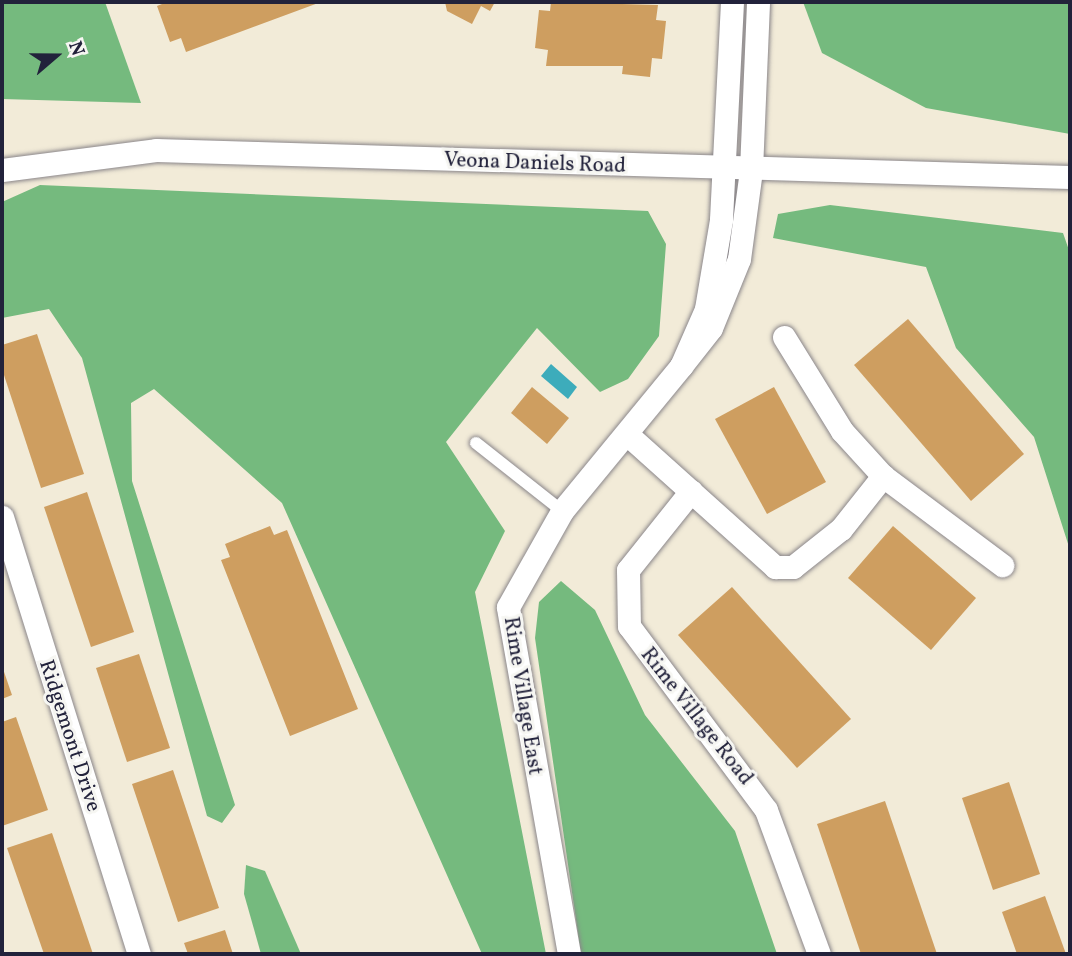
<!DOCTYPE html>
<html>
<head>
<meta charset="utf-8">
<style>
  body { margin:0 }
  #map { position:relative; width:1072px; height:956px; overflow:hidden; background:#f2ebd8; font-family:Vollkorn,serif }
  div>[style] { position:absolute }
  .forest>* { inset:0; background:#75ba7e }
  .water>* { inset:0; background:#3dacbb }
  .building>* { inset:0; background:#ce9e60 }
  .roads { filter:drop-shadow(0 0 2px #8a868a) drop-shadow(0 0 2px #8a868a) }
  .service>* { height:12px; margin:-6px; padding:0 6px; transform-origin:6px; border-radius:6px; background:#fff }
  .minor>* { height:23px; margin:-11.5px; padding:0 11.5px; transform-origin:11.5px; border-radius:11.5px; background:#fff }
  span { translate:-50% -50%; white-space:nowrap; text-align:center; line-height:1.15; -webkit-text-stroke:6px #f6f6f2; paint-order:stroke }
  .street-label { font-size:21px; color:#22223b }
  .frame { position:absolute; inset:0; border:4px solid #22223b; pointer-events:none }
  .north { position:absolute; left:21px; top:21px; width:70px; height:70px; -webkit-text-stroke:5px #f6f6f2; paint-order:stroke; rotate:70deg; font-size:19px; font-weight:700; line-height:28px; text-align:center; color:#22223b }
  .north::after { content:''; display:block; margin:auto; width:24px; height:32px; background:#22223b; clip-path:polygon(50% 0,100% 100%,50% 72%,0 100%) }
</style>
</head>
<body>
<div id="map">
  <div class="forest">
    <div style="clip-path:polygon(2px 2px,105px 2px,141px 103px,2px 99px)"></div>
    <div style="clip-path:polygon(803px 2px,1070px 2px,1070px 134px,926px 108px,822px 53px)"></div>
    <div style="clip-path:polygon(40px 185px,648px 211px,666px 244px,659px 336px,628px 379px,600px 392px,537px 328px,446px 442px,505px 531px,475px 592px,546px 954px,482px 954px,282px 503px,154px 389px,131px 403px,132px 481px,235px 805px,222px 823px,207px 816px,82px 358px,49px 309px,2px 318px,2px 202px)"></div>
    <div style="clip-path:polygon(830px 205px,1063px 233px,1070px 253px,1070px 550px,1034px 437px,956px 348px,926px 267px,773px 238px,778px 214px)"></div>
    <div style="clip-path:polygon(561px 581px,595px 610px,645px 715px,735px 831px,777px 954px,581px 954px,535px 638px,539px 602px)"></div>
    <div style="clip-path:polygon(246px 865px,265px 871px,301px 954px,261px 954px,244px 894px)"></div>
  </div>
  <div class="water">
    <div style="clip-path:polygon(551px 364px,577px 387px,568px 399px,541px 376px)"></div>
  </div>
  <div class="building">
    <div style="clip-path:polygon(167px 2px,321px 2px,186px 52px,181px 38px,170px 42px,157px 6px)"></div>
    <div style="clip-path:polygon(445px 2px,495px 2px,490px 11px,481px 6px,472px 24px,447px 11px)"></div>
    <div style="clip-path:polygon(551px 2px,658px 5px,656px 20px,666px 21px,662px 59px,652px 58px,650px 77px,622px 74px,623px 66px,546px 66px,548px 50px,535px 48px,539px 10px,550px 11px)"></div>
    <div style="clip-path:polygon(908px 319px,1024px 454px,971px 501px,854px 365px)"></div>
    <div style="clip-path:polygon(37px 334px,84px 474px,41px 488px,2px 369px,2px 345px)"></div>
    <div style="clip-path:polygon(532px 387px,569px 418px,547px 444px,511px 413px)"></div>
    <div style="clip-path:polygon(774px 387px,826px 482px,767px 514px,715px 419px)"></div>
    <div style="clip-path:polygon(87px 492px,134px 632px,91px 647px,44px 507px)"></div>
    <div style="clip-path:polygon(270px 526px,274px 535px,287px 530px,358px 709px,290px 736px,221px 560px,230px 557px,225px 544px)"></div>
    <div style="clip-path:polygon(893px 526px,976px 598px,931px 650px,848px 578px)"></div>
    <div style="clip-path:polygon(732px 587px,851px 719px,797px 768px,678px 635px)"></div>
    <div style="clip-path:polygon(139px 654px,170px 748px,127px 762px,96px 668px)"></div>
    <div style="clip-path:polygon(2px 666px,12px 695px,2px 699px)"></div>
    <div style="clip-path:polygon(16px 717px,48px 810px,2px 826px,2px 722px)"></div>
    <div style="clip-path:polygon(173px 770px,219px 908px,178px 922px,132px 784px)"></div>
    <div style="clip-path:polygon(1009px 782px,1040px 874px,993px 890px,962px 798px)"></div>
    <div style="clip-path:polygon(885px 801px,937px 954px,861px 954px,817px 824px)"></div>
    <div style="clip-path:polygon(52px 833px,93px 954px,44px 954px,7px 848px)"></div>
    <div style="clip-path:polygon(1045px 896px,1066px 954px,1017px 954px,1002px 912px)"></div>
    <div style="clip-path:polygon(225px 930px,233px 954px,188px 954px,184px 943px)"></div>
  </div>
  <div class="roads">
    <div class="service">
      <div style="left:476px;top:443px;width:110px;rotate:38.3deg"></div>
    </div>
    <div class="minor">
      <div style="left:732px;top:2px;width:218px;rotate:92.9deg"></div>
      <div style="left:721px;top:220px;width:90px;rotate:99.6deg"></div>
      <div style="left:706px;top:309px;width:62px;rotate:113.7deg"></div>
      <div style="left:681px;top:366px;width:48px;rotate:-51.7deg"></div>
      <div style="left:711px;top:328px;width:74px;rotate:-67.9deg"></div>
      <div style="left:739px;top:259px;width:90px;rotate:-82.3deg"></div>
      <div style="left:751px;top:170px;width:168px;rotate:-87.6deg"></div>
      <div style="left:2px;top:170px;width:155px;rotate:-7.4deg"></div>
      <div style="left:156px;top:150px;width:914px;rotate:1.69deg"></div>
      <div style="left:784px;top:337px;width:110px;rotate:58.3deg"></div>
      <div style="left:842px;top:431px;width:61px;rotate:47.7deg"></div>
      <div style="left:883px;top:476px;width:149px;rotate:36.8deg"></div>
      <div style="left:628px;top:435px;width:198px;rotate:41.9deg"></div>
      <div style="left:775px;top:567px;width:18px"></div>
      <div style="left:793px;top:567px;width:61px;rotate:-38.4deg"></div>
      <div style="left:841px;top:529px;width:68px;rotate:-51.6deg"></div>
      <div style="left:691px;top:491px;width:101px;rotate:128.6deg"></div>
      <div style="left:628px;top:570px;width:56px;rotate:89deg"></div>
      <div style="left:629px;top:626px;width:229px;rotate:53.3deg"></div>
      <div style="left:766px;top:810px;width:153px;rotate:69.8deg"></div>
      <div style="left:2px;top:517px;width:458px;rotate:72.6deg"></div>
      <div style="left:569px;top:954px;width:352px;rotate:-100deg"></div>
      <div style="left:508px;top:607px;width:110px;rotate:-60.6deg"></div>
      <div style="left:562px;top:511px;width:188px;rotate:-50.6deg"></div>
    </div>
  </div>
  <div class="street-label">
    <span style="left:535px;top:164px;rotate:2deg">Veona Daniels Road</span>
    <span style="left:522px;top:696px;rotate:81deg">Rime Village East</span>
    <span style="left:696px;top:717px;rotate:52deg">Rime Village Road</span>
    <span style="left:69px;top:736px;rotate:72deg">Ridgemont Drive</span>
  </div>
  <div class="frame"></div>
  <div class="north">N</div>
</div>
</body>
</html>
